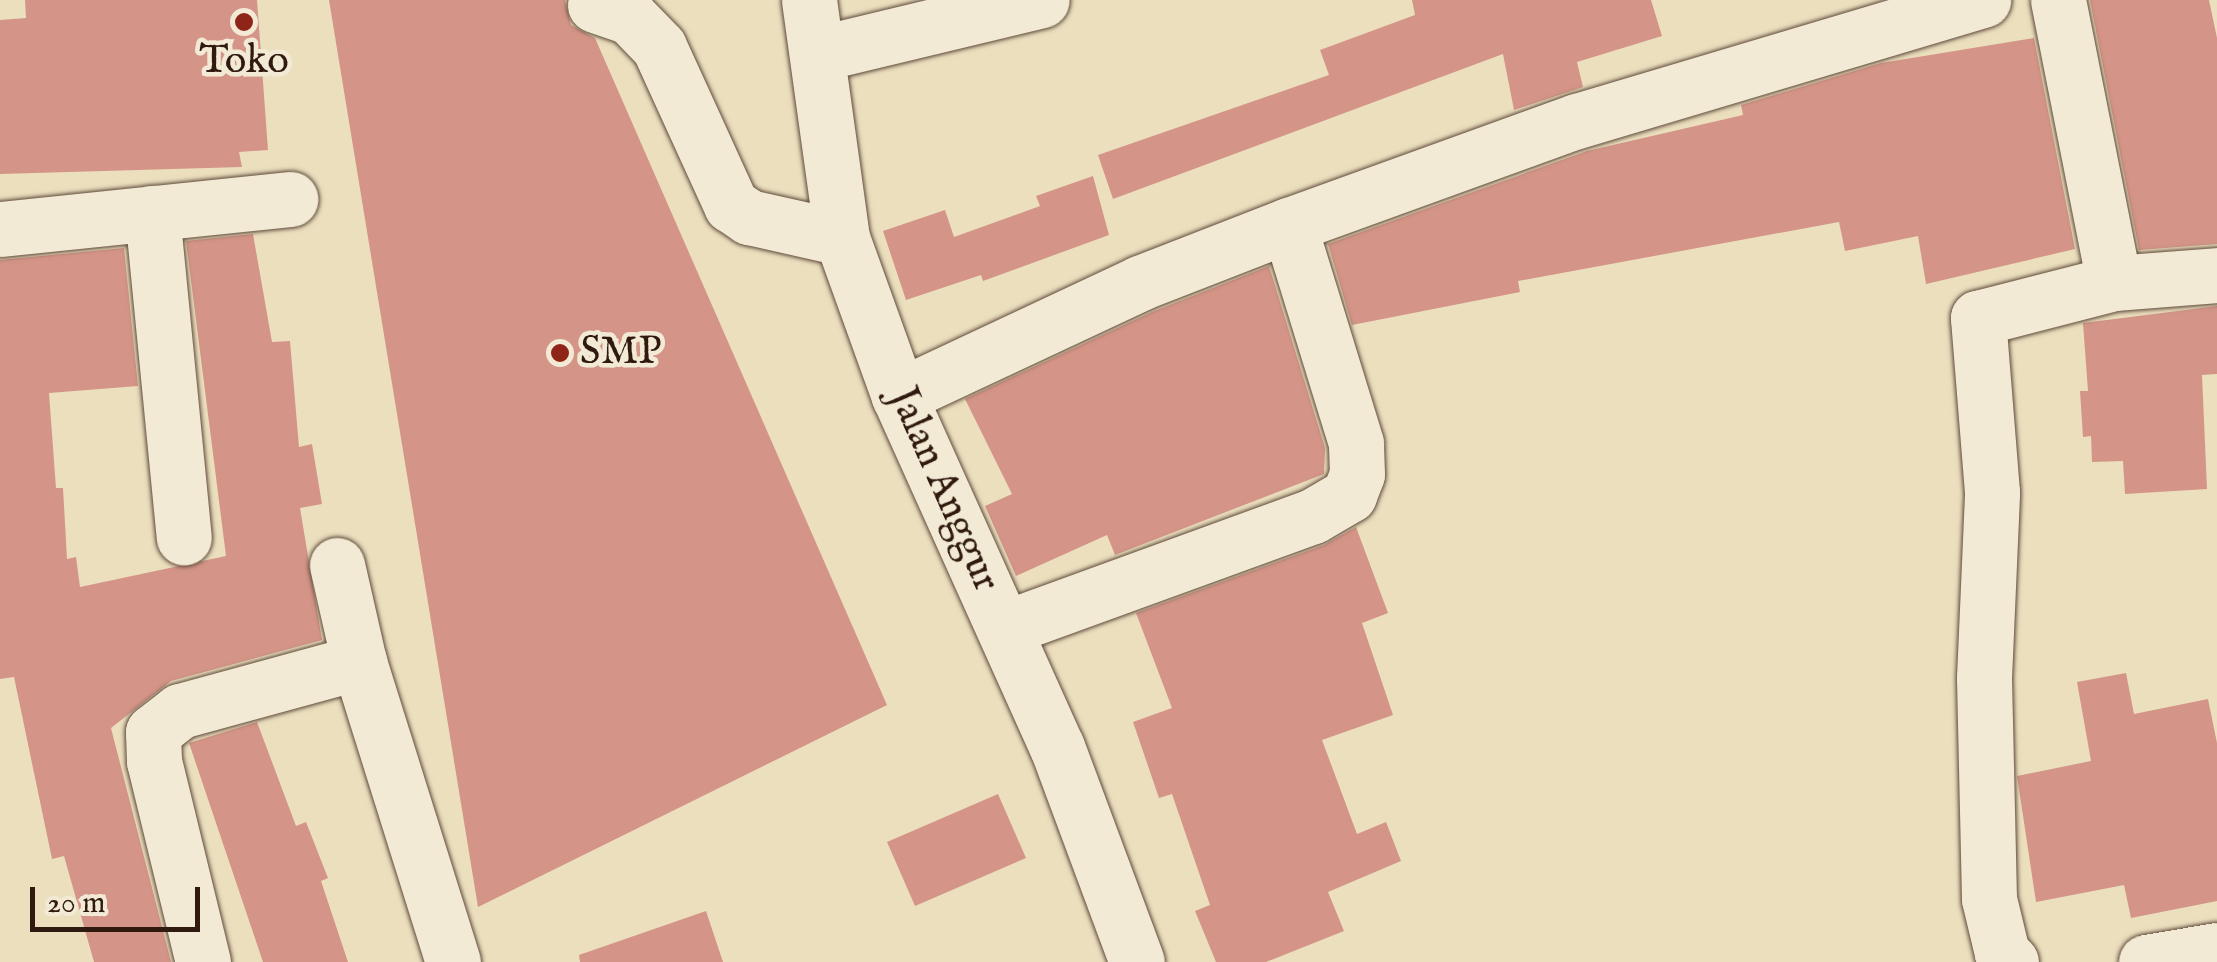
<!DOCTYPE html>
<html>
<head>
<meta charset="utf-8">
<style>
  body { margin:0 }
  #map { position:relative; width:2217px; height:962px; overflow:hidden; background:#ebdfbe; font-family:"IM FELL English",serif }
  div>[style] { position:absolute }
  .building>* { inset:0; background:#d49588 }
  .roads { filter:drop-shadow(0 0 2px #5f4a3b) drop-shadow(0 0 2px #5f4a3b) }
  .minor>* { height:55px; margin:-27.5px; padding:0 27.5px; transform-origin:27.5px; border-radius:27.5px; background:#f2ead5 }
  .dots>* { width:28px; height:28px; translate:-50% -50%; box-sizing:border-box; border:5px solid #f2ead5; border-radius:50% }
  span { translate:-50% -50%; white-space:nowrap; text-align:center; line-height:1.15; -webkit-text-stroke:9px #f2ead5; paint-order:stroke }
  .poi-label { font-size:40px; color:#30190f }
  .left { translate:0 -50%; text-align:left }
  .street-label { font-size:40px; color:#30190f }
  .scale { position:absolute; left:30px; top:887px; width:170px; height:45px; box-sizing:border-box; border:5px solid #30190f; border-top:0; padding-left:12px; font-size:30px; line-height:35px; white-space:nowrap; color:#30190f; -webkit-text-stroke:8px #f2ead5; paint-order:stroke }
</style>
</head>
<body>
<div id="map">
  <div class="building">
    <div style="clip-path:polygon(25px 0,257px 0,268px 150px,239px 152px,242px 167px,0 174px,0 20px,26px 18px)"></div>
    <div style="clip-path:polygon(329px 0,565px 0,571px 25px,595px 38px,887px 705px,478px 907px)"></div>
    <div style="clip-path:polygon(1412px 0,1651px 0,1662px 36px,1577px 62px,1583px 87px,1514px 110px,1503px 54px,1113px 199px,1098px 155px,1329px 75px,1320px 50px,1415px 15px)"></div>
    <div style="clip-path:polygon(2090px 0,2209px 0,2217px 38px,2217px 244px,2139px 250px)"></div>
    <div style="clip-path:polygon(2034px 38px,2075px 249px,1926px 284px,1918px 236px,1845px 251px,1839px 222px,1518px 281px,1520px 292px,1352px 325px,1328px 244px,1587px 151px,1743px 115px,1741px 105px,1881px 63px)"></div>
    <div style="clip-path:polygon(1093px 176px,1109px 235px,983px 281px,981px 275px,906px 300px,883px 231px,945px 210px,954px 237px,1040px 206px,1036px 196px)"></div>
    <div style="clip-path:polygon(253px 234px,272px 342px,290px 341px,299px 447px,312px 444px,322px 504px,300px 508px,322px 640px,171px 681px,111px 728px,171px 962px,94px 962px,64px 856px,52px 859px,14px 677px,0 679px,0 260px,124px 248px,138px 386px,49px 393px,56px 488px,63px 488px,67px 559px,76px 557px,80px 587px,226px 556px,186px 241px)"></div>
    <div style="clip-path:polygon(1269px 266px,1325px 448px,1324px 474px,1115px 555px,1107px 535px,1016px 576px,985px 506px,1012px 494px,965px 399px,1152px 312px)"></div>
    <div style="clip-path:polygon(2217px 306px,2217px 374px,2202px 375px,2207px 489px,2125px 494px,2123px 461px,2092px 462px,2091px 436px,2083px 437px,2080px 391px,2088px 391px,2083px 323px)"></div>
    <div style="clip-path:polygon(1356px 527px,1388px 613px,1362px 623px,1393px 715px,1322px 740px,1357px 834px,1386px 822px,1401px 861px,1328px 892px,1344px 931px,1266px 962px,1216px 962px,1195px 911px,1210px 905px,1172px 794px,1159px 798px,1133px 722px,1172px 708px,1136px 613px,1324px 545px)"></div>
    <div style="clip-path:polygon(2126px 673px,2134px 714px,2208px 699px,2217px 743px,2217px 901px,2131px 918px,2124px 885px,2036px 902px,2017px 776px,2091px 761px,2077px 682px)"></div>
    <div style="clip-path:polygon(257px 722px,296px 826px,306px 822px,328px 878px,321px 881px,348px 962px,263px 962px,189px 743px)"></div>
    <div style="clip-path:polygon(998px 794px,1026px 858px,915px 906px,887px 842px)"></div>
    <div style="clip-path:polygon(706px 911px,723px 962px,580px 962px,579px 955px)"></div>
  </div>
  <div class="roads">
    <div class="minor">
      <div style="left:809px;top:0;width:240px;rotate:82.1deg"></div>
      <div style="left:842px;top:238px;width:168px;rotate:70.2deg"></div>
      <div style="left:899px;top:396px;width:385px;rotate:65.8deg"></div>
      <div style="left:1057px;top:747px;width:229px;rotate:69.6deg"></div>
      <div style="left:2058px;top:0;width:288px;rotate:78.8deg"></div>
      <div style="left:595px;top:5px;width:37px;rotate:19deg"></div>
      <div style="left:630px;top:17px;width:42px;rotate:46deg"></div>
      <div style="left:659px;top:47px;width:174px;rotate:65.5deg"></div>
      <div style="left:731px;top:205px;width:22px;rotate:34deg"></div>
      <div style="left:749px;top:217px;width:95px;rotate:12.7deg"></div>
      <div style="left:817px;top:54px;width:231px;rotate:-13.5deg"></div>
      <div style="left:152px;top:213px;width:326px;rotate:84.4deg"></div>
      <div style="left:0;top:229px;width:292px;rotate:-5.9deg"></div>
      <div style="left:899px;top:396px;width:266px;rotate:-25.1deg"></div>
      <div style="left:1140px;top:283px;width:160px;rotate:-21.3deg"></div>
      <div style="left:1289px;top:225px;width:306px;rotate:-19.9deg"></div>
      <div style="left:1577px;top:121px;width:424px;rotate:-16.6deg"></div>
      <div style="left:337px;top:565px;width:99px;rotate:77.2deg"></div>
      <div style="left:1005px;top:628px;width:328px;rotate:-20deg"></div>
      <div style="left:1313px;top:516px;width:42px;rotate:-30.3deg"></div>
      <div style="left:1349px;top:495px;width:22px;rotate:-69deg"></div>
      <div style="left:1357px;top:474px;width:31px;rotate:-92deg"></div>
      <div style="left:1356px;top:443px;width:228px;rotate:-107.1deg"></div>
      <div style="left:203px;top:962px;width:207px;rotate:-103.7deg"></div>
      <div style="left:154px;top:761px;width:29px;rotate:-92deg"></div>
      <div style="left:153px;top:732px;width:34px;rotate:-38deg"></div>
      <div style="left:180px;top:711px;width:186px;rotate:-15.3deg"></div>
      <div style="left:359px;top:662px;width:314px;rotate:72.6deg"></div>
      <div style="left:2011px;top:962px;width:13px;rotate:-135deg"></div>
      <div style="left:2002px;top:953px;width:56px;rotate:-103.5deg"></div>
      <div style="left:1989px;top:899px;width:221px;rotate:-91.3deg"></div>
      <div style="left:1984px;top:678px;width:186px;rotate:-87.5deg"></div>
      <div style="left:1992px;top:492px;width:175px;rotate:-94.6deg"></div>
      <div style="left:1978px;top:318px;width:140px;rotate:-14.4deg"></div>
      <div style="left:2114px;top:283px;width:103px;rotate:-4.4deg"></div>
      <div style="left:2146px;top:962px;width:72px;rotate:-9.6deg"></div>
    </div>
  </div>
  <div class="dots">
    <div style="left:244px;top:22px;background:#8f2418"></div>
    <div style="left:560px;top:353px;background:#8f2418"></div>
  </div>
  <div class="poi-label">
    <span style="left:244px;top:62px">Toko</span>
    <span class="left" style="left:580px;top:353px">SMP</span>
  </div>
  <div class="street-label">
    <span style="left:943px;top:490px;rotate:66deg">Jalan Anggur</span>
  </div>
  <div class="scale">20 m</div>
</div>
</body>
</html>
